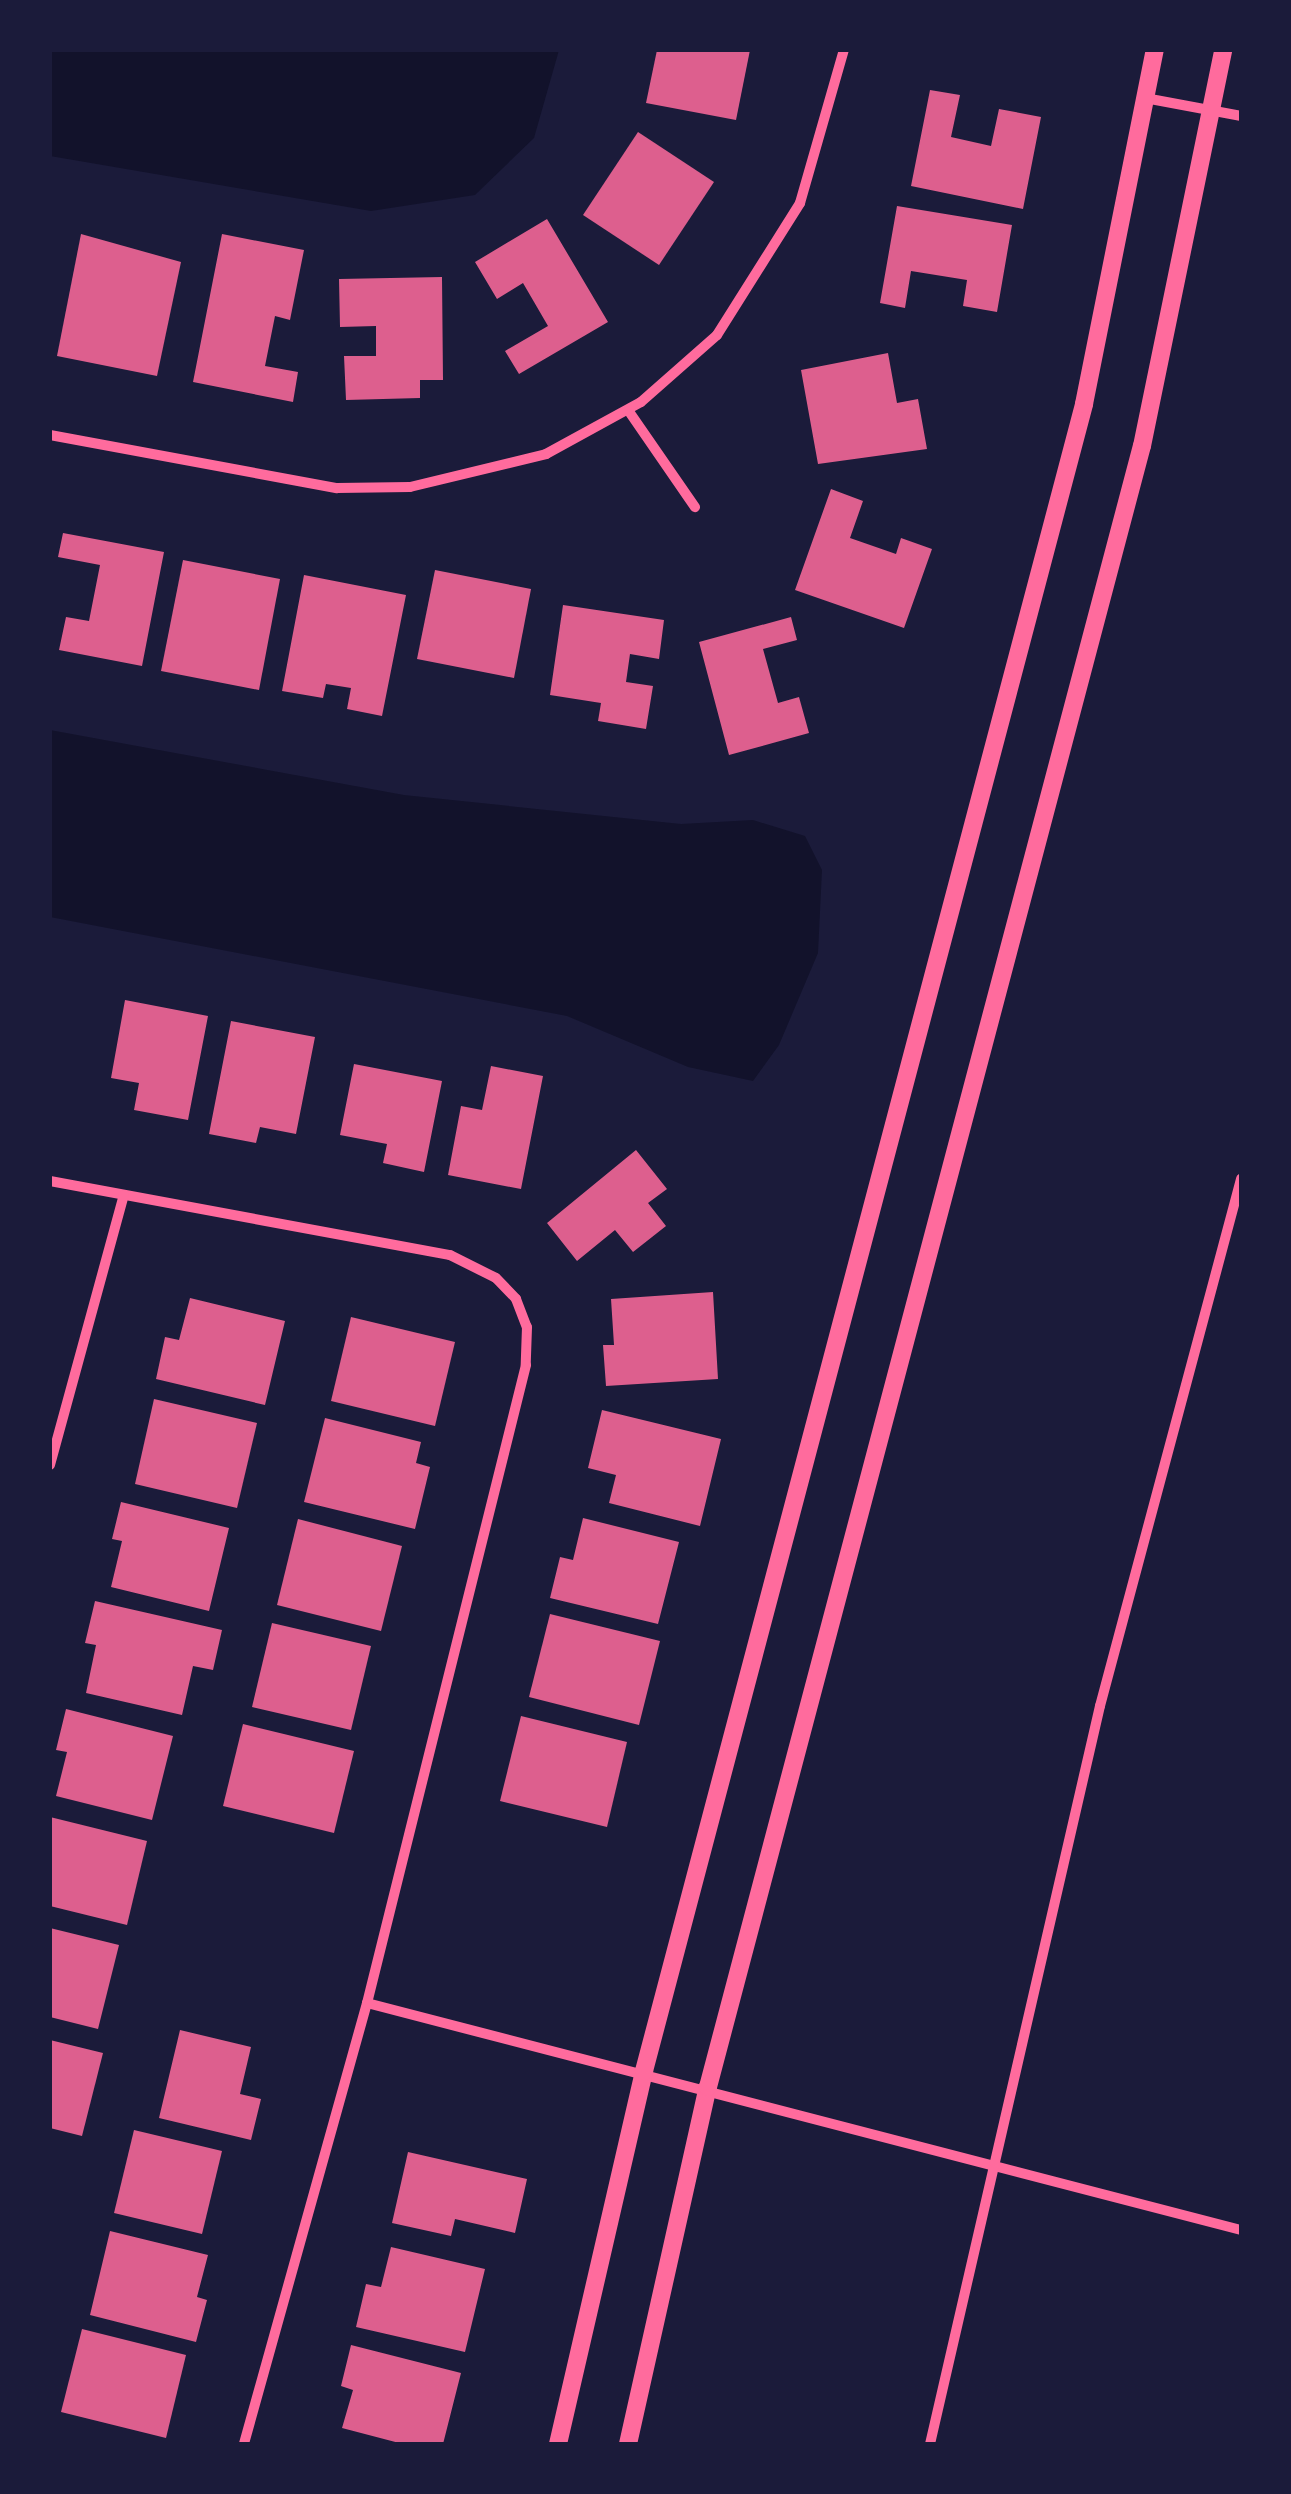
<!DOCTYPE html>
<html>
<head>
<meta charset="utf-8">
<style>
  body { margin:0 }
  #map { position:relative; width:1291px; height:2494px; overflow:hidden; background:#1b1b3a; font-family:Helvetica,sans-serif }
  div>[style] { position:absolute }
  .water>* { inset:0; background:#12122b }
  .building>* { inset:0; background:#dd5f8e }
  .minor>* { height:10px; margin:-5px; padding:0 5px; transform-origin:5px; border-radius:5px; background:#ff6b9d }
  .tertiary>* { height:18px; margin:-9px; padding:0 9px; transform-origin:9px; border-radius:9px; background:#ff6b9d }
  span { translate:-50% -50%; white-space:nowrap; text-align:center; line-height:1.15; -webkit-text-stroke:8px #1b1b3a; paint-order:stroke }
  .frame { position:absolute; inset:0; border:52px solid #1b1b3a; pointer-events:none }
</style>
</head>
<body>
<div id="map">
  <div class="water">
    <div style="clip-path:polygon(50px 50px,559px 50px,534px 138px,475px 195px,371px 211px,50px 156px)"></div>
    <div style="clip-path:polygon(50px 730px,404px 795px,681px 824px,753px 820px,805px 836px,822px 870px,818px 953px,779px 1045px,753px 1081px,688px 1067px,567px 1016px,50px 917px)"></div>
  </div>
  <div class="building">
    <div style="clip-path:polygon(657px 50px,750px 50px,736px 120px,646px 103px)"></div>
    <div style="clip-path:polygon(930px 90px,960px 95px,951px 137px,991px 146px,999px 109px,1041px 117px,1023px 209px,911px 186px)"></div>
    <div style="clip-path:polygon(638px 132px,714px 182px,659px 265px,583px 215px)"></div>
    <div style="clip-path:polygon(897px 206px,1012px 225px,997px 312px,963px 306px,967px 280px,911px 271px,905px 308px,880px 303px)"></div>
    <div style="clip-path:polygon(547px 219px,608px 322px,519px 374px,505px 351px,548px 326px,523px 283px,497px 299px,475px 262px)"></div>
    <div style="clip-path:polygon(81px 234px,181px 262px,157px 376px,57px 356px)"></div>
    <div style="clip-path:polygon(222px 234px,304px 250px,290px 320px,275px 316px,265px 366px,298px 372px,293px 402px,193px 382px)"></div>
    <div style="clip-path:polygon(442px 277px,443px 380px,420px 380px,420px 398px,346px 400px,344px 356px,376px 356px,376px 326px,340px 327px,339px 279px)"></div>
    <div style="clip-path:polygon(888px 353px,897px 403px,918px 399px,927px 449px,818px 464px,801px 370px)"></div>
    <div style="clip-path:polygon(831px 489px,863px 501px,850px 538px,896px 554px,901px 538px,932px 549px,904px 628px,795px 590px)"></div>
    <div style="clip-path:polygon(63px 533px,164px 552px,142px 666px,59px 650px,66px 617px,89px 621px,100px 565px,58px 557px)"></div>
    <div style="clip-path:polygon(183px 560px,280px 579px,259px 690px,161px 671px)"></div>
    <div style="clip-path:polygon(435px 570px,531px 589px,514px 678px,417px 659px)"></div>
    <div style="clip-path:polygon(304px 575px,406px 595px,382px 716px,347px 709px,351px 688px,326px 684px,323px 698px,282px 691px)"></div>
    <div style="clip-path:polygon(563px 605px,664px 620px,659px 659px,630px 654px,626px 682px,653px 686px,646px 729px,598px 721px,601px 703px,550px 695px)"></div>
    <div style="clip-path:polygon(791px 617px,797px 640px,763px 649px,778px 703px,799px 697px,809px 733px,729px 755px,699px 642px)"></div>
    <div style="clip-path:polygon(125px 1000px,208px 1016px,188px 1120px,134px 1110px,139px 1083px,111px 1078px)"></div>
    <div style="clip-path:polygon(231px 1021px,315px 1037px,296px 1134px,260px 1127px,256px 1143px,209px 1134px)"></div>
    <div style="clip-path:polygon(354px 1064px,442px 1081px,424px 1172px,383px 1163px,387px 1144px,340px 1135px)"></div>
    <div style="clip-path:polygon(491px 1066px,543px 1076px,521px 1189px,448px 1175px,461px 1106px,482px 1110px)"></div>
    <div style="clip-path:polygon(636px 1150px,667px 1189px,648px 1203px,666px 1226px,633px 1252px,615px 1230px,577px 1261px,547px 1223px)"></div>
    <div style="clip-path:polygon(713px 1292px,718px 1379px,606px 1386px,603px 1345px,614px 1345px,611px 1299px)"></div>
    <div style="clip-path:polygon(190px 1298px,285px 1321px,265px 1405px,156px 1379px,165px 1337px,179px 1340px)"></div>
    <div style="clip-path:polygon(351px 1317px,455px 1342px,435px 1426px,331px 1401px)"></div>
    <div style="clip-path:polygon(154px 1399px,257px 1423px,237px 1508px,135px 1484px)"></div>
    <div style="clip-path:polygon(602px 1410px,721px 1439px,700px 1526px,609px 1503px,616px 1475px,588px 1468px)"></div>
    <div style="clip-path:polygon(325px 1418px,421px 1442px,416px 1463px,430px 1467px,415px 1529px,304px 1502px)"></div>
    <div style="clip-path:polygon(121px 1502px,229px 1528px,209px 1611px,111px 1587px,122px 1541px,112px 1539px)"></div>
    <div style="clip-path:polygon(583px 1518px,679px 1542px,658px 1624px,550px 1598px,560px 1557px,573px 1560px)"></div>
    <div style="clip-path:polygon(298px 1519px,402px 1546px,381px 1631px,277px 1605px)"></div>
    <div style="clip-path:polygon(95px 1601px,222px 1630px,213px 1670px,193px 1666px,182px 1715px,86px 1693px,96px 1645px,85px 1643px)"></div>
    <div style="clip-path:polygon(550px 1614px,660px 1641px,639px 1725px,529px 1697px)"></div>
    <div style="clip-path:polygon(272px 1623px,371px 1646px,351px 1730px,252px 1707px)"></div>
    <div style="clip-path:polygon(66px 1709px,173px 1736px,152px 1820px,56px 1796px,67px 1752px,56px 1750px)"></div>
    <div style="clip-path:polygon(521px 1716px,627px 1742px,607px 1827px,500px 1801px)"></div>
    <div style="clip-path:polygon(243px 1724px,354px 1751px,334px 1833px,223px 1806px)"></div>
    <div style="clip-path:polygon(50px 1817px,147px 1841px,127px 1925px,50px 1906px)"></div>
    <div style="clip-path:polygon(50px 1928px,119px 1945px,98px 2029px,50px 2017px)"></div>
    <div style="clip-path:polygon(180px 2030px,251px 2047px,240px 2094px,261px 2099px,251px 2140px,159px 2118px)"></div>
    <div style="clip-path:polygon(50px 2040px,103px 2053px,82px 2136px,50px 2128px)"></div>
    <div style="clip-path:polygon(134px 2130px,222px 2151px,202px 2234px,114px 2213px)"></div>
    <div style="clip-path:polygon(408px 2152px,527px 2179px,515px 2233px,455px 2219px,451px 2236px,392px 2223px)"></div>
    <div style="clip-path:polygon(110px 2231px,208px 2255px,197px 2297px,207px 2300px,196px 2342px,90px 2315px)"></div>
    <div style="clip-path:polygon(391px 2247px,485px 2269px,465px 2352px,356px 2327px,366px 2284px,381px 2287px)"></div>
    <div style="clip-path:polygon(82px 2329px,186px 2355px,166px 2438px,61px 2412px)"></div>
    <div style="clip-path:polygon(351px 2345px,461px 2373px,443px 2444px,403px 2444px,342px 2428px,353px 2390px,341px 2386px)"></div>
  </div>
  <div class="minor">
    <div style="left:1145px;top:98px;width:98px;rotate:10.6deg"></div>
    <div style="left:628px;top:410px;width:118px;rotate:55.4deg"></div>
    <div style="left:50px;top:435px;width:292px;rotate:10.5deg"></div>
    <div style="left:337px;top:488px;width:73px;rotate:-0.8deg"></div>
    <div style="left:410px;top:487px;width:140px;rotate:-13.6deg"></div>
    <div style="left:546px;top:454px;width:108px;rotate:-28.7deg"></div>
    <div style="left:641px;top:402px;width:101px;rotate:-41.4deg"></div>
    <div style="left:717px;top:335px;width:156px;rotate:-57.8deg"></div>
    <div style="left:800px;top:203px;width:159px;rotate:-74deg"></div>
    <div style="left:50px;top:1181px;width:407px;rotate:10.5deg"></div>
    <div style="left:450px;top:1255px;width:51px;rotate:26.6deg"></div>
    <div style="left:496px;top:1278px;width:29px;rotate:46deg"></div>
    <div style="left:516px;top:1299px;width:30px;rotate:69deg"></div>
    <div style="left:527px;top:1327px;width:38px;rotate:92deg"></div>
    <div style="left:526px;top:1365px;width:658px;rotate:103.99deg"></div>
    <div style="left:367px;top:2003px;width:458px;rotate:105.6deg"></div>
    <div style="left:50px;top:1465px;width:280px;rotate:-74.7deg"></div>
    <div style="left:367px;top:2003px;width:903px;rotate:14.56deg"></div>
    <div style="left:930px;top:2444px;width:757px;rotate:-77.03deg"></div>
    <div style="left:1100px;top:1706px;width:546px;rotate:-75.02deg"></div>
  </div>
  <div class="tertiary">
    <div style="left:558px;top:2444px;width:383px;rotate:-77deg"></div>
    <div style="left:644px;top:2071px;width:1724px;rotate:-75.21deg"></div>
    <div style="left:1084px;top:404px;width:361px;rotate:-78.7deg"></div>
    <div style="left:628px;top:2444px;width:366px;rotate:-77.4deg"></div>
    <div style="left:708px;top:2087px;width:1697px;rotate:-75.19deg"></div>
    <div style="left:1142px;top:446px;width:404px;rotate:-78.4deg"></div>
  </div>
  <div class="frame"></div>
</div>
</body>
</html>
